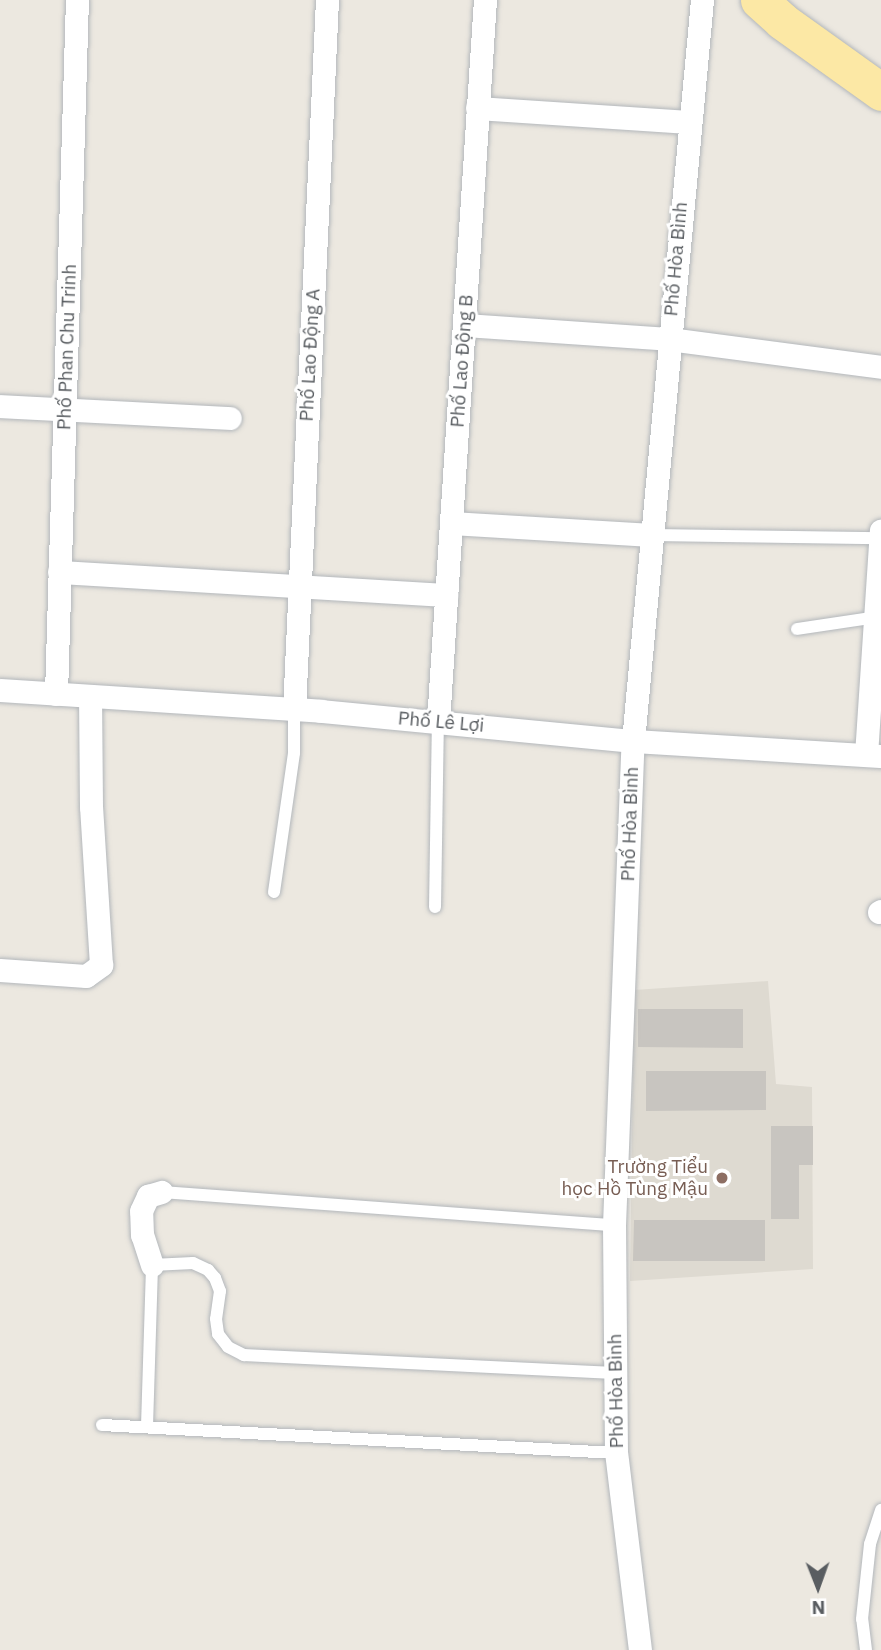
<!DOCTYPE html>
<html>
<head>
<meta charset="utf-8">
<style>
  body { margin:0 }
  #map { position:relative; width:881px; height:1650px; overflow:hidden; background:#ece8e0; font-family:"IBM Plex Sans",sans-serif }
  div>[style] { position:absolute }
  .education>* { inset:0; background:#dedad1 }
  .building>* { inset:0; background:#c8c5c0 }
  .roads { filter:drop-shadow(0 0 2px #b3b7bb) drop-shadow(0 0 2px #b3b7bb) }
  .lane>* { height:12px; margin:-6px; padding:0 6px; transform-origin:6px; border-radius:6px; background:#fff }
  .street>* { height:23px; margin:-11.5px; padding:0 11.5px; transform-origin:11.5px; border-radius:11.5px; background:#fff }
  .primary>* { height:37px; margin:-18.5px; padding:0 18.5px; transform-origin:18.5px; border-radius:18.5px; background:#fce8a5 }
  .dots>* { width:19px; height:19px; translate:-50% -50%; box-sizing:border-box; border:4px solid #fff; border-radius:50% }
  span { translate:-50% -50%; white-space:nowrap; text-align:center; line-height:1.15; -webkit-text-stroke:6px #fff; paint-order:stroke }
  .street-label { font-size:19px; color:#595d61 }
  .education-label { font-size:19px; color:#785e54 }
  .right { translate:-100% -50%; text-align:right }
  .north { position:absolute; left:783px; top:1552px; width:70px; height:70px; -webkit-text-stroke:5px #fff; paint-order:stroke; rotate:179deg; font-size:19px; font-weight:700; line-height:28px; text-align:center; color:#595d61 }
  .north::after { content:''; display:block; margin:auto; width:24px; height:32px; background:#595d61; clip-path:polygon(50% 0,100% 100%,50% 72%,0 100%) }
</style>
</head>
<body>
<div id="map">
  <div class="education">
    <div style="clip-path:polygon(768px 981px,776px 1084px,812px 1087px,813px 1269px,630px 1281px,634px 990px)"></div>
  </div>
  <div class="building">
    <div style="clip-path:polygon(638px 1009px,743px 1009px,743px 1048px,638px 1047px)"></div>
    <div style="clip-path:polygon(646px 1071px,766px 1071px,766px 1110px,646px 1111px)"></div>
    <div style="clip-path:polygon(771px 1126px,813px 1126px,813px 1165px,799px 1165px,799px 1219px,771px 1219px)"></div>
    <div style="clip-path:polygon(634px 1220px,765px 1220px,765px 1261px,633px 1261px)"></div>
  </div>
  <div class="roads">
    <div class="lane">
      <div style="left:652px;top:535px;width:229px;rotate:0.8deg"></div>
      <div style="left:797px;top:629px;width:81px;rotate:-8.5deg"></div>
      <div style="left:274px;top:892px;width:140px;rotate:-81.8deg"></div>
      <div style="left:294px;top:753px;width:43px;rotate:-90deg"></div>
      <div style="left:435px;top:907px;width:185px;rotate:-89.1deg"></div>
      <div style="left:161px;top:1192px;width:454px;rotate:4.2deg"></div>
      <div style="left:102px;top:1425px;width:515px;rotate:3.12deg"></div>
      <div style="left:147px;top:1426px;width:161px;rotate:-88.2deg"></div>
      <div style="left:152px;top:1265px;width:41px;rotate:-2.8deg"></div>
      <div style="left:193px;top:1263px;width:17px;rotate:25deg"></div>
      <div style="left:208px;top:1270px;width:11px;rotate:49deg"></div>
      <div style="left:215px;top:1278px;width:14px;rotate:69deg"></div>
      <div style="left:220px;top:1291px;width:28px;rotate:98deg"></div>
      <div style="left:216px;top:1319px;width:15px;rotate:82deg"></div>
      <div style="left:218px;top:1334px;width:16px;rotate:52deg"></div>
      <div style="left:228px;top:1347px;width:18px;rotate:27deg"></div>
      <div style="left:244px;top:1355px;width:370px;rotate:2.8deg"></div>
      <div style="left:866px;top:1650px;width:31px;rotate:-97deg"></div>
      <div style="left:862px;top:1619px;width:75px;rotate:-83.9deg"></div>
      <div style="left:870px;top:1544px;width:36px;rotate:-72deg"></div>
    </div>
    <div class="street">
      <div style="left:477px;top:108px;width:212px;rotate:3.8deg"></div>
      <div style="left:465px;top:325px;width:204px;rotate:3.9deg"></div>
      <div style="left:669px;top:339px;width:214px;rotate:7.5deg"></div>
      <div style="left:0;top:406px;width:230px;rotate:3deg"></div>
      <div style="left:451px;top:523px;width:201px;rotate:3.4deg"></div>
      <div style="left:59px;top:572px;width:388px;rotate:3.4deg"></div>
      <div style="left:0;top:690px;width:322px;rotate:3.7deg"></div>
      <div style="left:321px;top:711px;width:313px;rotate:5.5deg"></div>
      <div style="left:633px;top:741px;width:248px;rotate:3.5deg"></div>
      <div style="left:56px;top:694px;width:694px;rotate:-88.27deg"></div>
      <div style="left:294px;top:710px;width:711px;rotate:-87.34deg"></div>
      <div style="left:438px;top:722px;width:724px;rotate:-86.28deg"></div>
      <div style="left:866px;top:755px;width:225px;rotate:-86.2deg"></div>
      <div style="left:879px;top:912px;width:2px;rotate:-27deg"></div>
      <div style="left:0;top:970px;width:86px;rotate:4deg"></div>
      <div style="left:86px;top:976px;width:19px;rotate:-36deg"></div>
      <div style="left:101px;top:965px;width:158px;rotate:-93.6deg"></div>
      <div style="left:91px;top:807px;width:111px;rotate:-90.5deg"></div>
      <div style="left:152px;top:1265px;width:32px;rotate:-108deg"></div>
      <div style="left:142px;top:1235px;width:24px;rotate:-92deg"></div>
      <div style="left:141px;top:1211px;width:17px;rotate:-65deg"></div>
      <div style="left:148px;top:1196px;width:14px;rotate:-17deg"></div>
      <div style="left:640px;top:1650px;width:198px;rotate:-96.9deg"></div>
      <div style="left:616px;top:1453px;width:228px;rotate:-90.5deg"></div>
      <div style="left:614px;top:1225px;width:484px;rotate:-87.8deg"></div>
      <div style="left:633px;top:741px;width:744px;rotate:-84.68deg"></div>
    </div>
    <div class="primary">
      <div style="left:759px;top:0;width:31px;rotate:42deg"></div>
      <div style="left:782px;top:21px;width:122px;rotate:35.6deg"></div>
    </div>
  </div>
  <div class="dots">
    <div style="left:722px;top:1178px;background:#8d6e63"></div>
  </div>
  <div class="street-label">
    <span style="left:676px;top:259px;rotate:-85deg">Phố Hòa Bình</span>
    <span style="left:67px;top:347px;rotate:-88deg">Phố Phan Chu Trinh</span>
    <span style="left:310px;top:355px;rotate:-87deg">Phố Lao Động A</span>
    <span style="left:462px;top:361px;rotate:-86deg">Phố Lao Động B</span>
    <span style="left:441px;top:722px;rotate:5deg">Phố Lê Lợi</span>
    <span style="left:630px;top:824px;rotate:-88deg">Phố Hòa Bình</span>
    <span style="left:616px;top:1391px;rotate:-91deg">Phố Hòa Bình</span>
  </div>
  <div class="education-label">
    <span class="right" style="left:708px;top:1178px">Trường Tiểu<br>học Hồ Tùng Mậu</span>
  </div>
  <div class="north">N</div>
</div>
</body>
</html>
